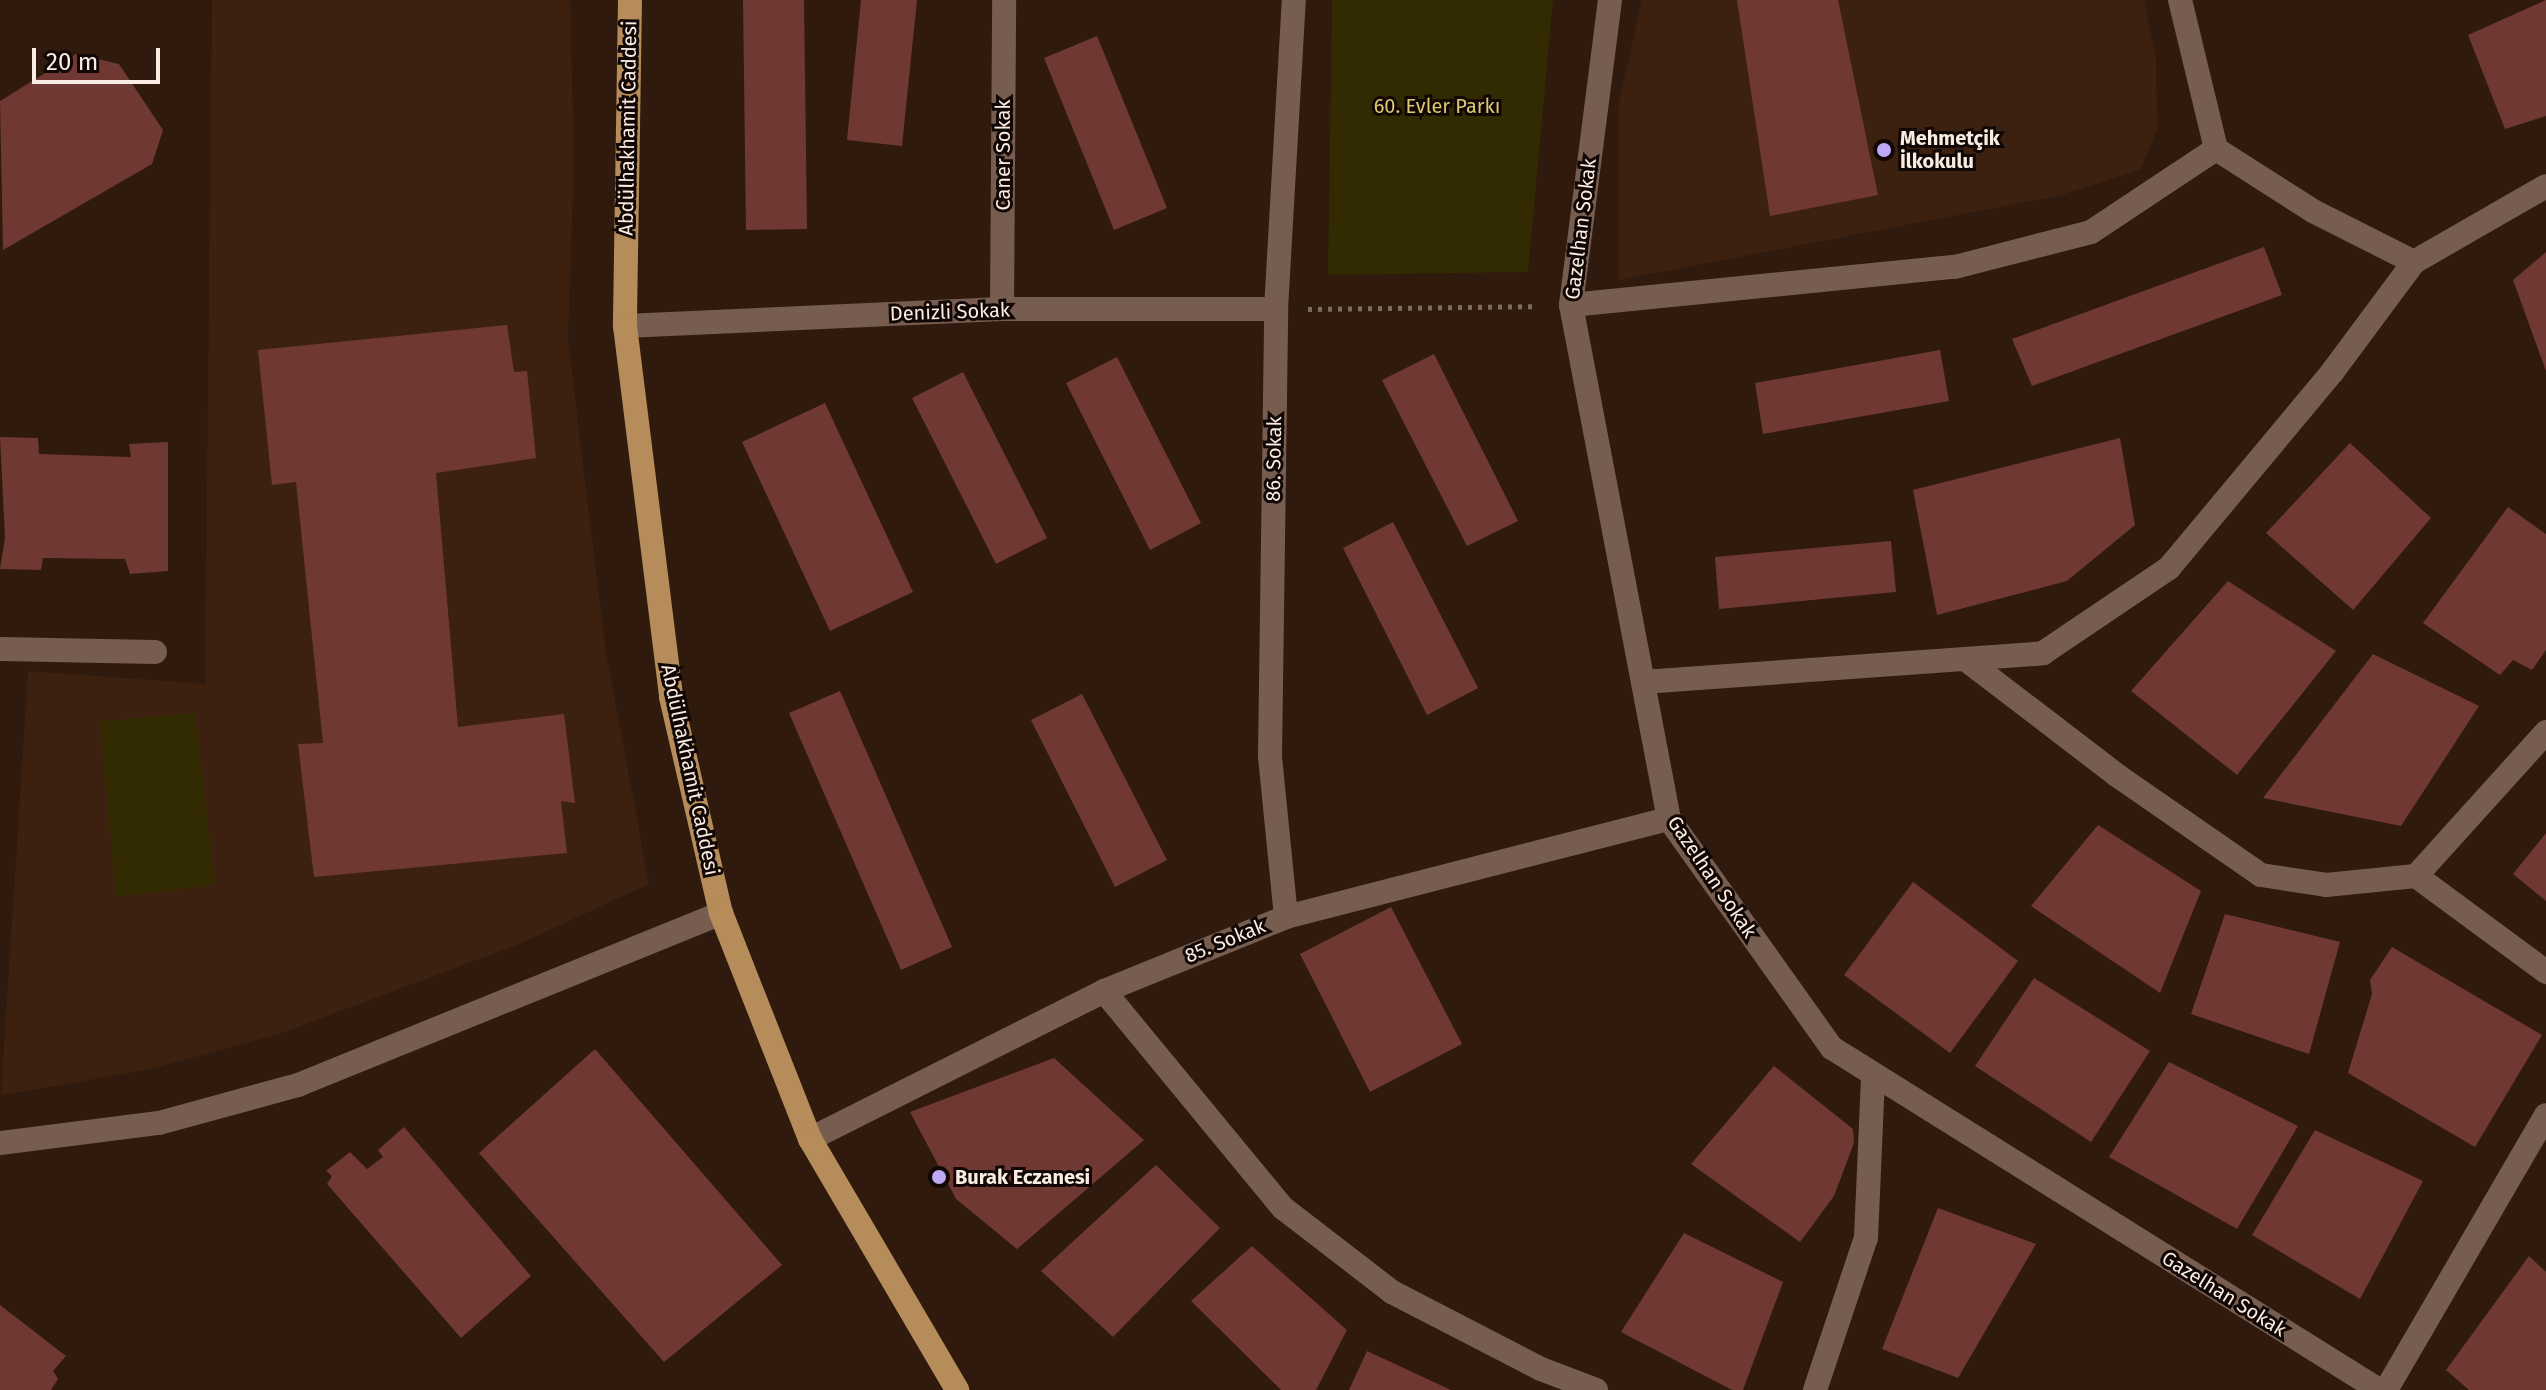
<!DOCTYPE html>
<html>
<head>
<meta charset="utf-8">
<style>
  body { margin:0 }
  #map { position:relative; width:2546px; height:1390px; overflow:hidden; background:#2f1a0d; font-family:"Fira Sans",sans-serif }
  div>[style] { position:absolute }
  .built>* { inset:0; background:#3d2110 }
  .green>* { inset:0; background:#322a01 }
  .building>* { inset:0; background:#703832 }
  .path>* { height:5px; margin-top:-2.5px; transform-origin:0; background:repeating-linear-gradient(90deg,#7d6b5f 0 4px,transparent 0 10px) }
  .minor>* { height:24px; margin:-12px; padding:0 12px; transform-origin:12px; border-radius:12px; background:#775d4f }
  .major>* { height:24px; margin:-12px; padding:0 12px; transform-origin:12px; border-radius:12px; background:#b58c5a }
  .dots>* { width:22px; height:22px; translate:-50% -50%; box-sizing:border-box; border:4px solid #110704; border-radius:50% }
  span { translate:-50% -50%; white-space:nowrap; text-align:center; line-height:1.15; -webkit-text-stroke:6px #110704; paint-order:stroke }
  .park-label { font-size:20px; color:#dcc972 }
  .street-label { font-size:20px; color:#fbece3 }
  .poi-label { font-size:20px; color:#fbece3; font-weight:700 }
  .left { translate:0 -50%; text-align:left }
  .scale { position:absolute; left:32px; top:48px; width:128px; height:36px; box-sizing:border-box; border:4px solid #fbece3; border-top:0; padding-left:10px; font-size:24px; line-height:28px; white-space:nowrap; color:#fbece3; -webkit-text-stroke:6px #110704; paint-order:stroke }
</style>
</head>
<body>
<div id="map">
  <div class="built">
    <div style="clip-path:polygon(212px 0,570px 0,574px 160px,568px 340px,605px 647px,649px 884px,519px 944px,279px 1034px,147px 1070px,1px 1095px,28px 671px,205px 684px)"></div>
    <div style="clip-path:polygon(1642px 0,2144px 0,2156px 58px,2157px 130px,2140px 170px,2058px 196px,1619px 280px,1618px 108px)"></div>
  </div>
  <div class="green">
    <div style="clip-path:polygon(1332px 0,1553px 0,1528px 272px,1328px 275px)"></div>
    <div style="clip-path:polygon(195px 713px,215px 885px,116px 897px,100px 721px)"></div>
  </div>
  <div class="building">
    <div style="clip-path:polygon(743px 0,804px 0,807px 229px,746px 230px)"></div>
    <div style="clip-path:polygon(861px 0,917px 0,902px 146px,847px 140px)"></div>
    <div style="clip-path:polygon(1737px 0,1838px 0,1878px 195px,1770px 216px)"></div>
    <div style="clip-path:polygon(2546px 0,2546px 116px,2505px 129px,2468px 35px)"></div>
    <div style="clip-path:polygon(1097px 36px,1167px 208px,1114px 230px,1044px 58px)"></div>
    <div style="clip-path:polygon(76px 54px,119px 64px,163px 130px,152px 164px,3px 250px,0 101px)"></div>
    <div style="clip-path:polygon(2264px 247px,2282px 295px,2032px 386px,2012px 339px)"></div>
    <div style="clip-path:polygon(2546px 252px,2546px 371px,2513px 280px)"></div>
    <div style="clip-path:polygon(507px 325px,514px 372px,527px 371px,536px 458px,436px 473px,458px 727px,564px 714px,575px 803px,561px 801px,567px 853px,314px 877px,298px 744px,323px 743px,296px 482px,272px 485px,258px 350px)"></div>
    <div style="clip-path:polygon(1940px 350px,1949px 401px,1763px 434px,1755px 383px)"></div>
    <div style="clip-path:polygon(1434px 354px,1518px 521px,1467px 546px,1382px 380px)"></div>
    <div style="clip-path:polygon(1117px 357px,1201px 523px,1150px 550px,1066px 383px)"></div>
    <div style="clip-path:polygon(963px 372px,1047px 538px,996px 564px,912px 398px)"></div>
    <div style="clip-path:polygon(825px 403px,913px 592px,830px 631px,742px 442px)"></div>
    <div style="clip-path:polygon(0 437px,38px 438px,39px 454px,131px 457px,129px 444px,168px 442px,168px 571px,130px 574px,125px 559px,43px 558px,41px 570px,0 569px,5px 538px)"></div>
    <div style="clip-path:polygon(2120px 438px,2135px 525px,2067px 581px,1937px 615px,1913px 490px)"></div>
    <div style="clip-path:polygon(2350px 443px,2431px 518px,2353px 610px,2266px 533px)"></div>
    <div style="clip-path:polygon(2508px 507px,2546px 534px,2546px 650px,2532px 670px,2513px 660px,2500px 675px,2423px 623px)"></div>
    <div style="clip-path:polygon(1393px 522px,1478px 688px,1427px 715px,1343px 548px)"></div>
    <div style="clip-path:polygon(1891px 541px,1896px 592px,1719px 609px,1715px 557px)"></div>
    <div style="clip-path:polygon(2228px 581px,2336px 651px,2237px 775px,2131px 691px)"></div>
    <div style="clip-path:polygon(2373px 654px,2479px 706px,2401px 826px,2263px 798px)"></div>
    <div style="clip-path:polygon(840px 691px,952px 947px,901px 970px,789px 713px)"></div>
    <div style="clip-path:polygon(1082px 694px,1167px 860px,1115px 887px,1031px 720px)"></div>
    <div style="clip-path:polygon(2098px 825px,2201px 891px,2160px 993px,2031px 906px)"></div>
    <div style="clip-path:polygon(2546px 833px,2546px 901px,2513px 874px)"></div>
    <div style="clip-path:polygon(1913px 882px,2018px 961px,1950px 1053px,1844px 975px)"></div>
    <div style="clip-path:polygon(1391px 907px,1462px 1044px,1370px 1092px,1300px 954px)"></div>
    <div style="clip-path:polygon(2225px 914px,2340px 942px,2309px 1054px,2191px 1014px)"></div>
    <div style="clip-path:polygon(2392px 947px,2542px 1035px,2475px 1147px,2348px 1073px,2372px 994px,2370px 980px)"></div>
    <div style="clip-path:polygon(2034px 978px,2150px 1051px,2091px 1142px,1975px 1066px)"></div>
    <div style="clip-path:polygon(595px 1049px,782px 1265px,664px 1362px,479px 1153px)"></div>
    <div style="clip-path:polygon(1054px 1058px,1144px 1140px,1017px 1249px,956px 1199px,910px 1112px)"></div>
    <div style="clip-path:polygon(2169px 1062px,2298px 1126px,2237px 1229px,2109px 1157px)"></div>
    <div style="clip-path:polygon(1774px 1066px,1853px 1129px,1854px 1143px,1834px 1196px,1800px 1242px,1691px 1164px)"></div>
    <div style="clip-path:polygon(404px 1127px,531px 1276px,461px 1338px,327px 1184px,332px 1176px,326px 1171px,350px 1152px,367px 1169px,383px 1157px,378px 1150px)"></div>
    <div style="clip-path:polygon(2315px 1130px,2423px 1181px,2360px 1299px,2252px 1235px)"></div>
    <div style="clip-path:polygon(1156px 1165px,1220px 1228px,1113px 1337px,1041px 1271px)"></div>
    <div style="clip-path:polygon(1938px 1208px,2036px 1244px,1958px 1378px,1882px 1349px)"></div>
    <div style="clip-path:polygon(1684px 1233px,1783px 1282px,1743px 1390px,1732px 1390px,1621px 1332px)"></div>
    <div style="clip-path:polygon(1252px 1246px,1347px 1330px,1316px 1390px,1281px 1390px,1191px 1301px)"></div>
    <div style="clip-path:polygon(2529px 1256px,2546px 1272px,2546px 1390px,2469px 1390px,2446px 1370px)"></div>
    <div style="clip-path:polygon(0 1305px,66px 1356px,53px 1371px,58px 1379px,51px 1390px,0 1390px)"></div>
    <div style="clip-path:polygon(1367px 1351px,1451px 1390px,1349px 1390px)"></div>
  </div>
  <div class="path">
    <div style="left:1308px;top:309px;width:230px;rotate:-0.7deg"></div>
  </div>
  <div class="minor">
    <div style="left:1610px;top:0;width:307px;rotate:97.3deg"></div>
    <div style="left:1571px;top:305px;width:523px;rotate:79.21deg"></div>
    <div style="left:1669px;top:819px;width:281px;rotate:54.6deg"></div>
    <div style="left:1832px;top:1048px;width:645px;rotate:32.01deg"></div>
    <div style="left:2180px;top:0;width:153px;rotate:76.4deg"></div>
    <div style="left:1571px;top:305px;width:386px;rotate:-5.7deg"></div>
    <div style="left:1955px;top:267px;width:140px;rotate:-14.4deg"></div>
    <div style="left:2091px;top:232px;width:150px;rotate:-33.6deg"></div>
    <div style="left:2216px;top:149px;width:115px;rotate:32.6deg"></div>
    <div style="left:2313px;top:211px;width:113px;rotate:26.8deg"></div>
    <div style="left:2414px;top:262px;width:152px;rotate:-29.9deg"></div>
    <div style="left:1002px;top:309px;width:309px;rotate:-89.6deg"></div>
    <div style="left:625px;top:326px;width:377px;rotate:-2.6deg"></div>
    <div style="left:1002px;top:309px;width:274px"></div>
    <div style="left:0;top:649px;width:155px;rotate:1.1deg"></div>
    <div style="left:1965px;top:659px;width:193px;rotate:37.4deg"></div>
    <div style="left:2118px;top:776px;width:174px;rotate:34.7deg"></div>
    <div style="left:2261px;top:875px;width:66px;rotate:8.7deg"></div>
    <div style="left:2326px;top:885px;width:90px;rotate:-5.7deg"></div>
    <div style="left:2416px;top:876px;width:194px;rotate:-47.9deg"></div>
    <div style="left:1643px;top:682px;width:401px;rotate:-4.1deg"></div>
    <div style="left:2043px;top:653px;width:152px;rotate:-34deg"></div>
    <div style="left:2169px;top:568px;width:256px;rotate:-50.2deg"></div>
    <div style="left:2333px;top:371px;width:136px;rotate:-53.4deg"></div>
    <div style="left:2416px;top:876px;width:162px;rotate:36.4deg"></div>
    <div style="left:1286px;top:917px;width:162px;rotate:-95.7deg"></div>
    <div style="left:1270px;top:756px;width:447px;rotate:-89.2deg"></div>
    <div style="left:1276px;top:309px;width:310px;rotate:-86.7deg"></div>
    <div style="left:1104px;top:991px;width:281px;rotate:50.5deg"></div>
    <div style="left:1283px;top:1208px;width:138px;rotate:37.6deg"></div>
    <div style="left:1392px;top:1292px;width:168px;rotate:27.3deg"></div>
    <div style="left:1541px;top:1369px;width:59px;rotate:20.9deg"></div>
    <div style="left:810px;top:1139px;width:329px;rotate:-26.7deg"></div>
    <div style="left:1104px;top:991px;width:196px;rotate:-22.1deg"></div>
    <div style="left:1286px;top:917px;width:395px;rotate:-14.4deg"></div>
    <div style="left:0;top:1143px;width:160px;rotate:-7.2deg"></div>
    <div style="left:159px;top:1123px;width:144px;rotate:-15.3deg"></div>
    <div style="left:298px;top:1085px;width:457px;rotate:-22.1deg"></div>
    <div style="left:1815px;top:1390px;width:160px;rotate:-71.5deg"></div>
    <div style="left:1866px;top:1238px;width:163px;rotate:-87.5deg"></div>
    <div style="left:2386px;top:1390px;width:318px;rotate:-59.8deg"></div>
  </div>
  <div class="major">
    <div style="left:630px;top:0;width:326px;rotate:90.9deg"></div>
    <div style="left:625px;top:326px;width:374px;rotate:82.9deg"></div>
    <div style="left:671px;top:697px;width:222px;rotate:77deg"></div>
    <div style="left:721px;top:913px;width:243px;rotate:68.5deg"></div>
    <div style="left:810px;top:1139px;width:291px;rotate:59.6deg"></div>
  </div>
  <div class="dots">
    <div style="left:1884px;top:150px;background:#bda9f5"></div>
    <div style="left:939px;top:1177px;background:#bda9f5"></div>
  </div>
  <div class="park-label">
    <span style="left:1437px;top:106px">60. Evler Parkı</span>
  </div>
  <div class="street-label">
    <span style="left:628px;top:128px;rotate:-89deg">Abdülhakhamit Caddesi</span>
    <span style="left:1003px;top:155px;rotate:-90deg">Caner Sokak</span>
    <span style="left:1581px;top:229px;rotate:-83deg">Gazelhan Sokak</span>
    <span style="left:950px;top:312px;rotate:-2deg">Denizli Sokak</span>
    <span style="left:1274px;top:459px;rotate:-89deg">86. Sokak</span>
    <span style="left:690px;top:770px;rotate:78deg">Abdülhakhamit Caddesi</span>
    <span style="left:1712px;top:877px;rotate:56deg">Gazelhan Sokak</span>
    <span style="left:1225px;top:941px;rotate:-22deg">85. Sokak</span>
    <span style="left:2224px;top:1294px;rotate:32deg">Gazelhan Sokak</span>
  </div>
  <div class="poi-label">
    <span class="left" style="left:1900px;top:150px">Mehmetçik<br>İlkokulu</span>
    <span class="left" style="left:955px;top:1177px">Burak Eczanesi</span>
  </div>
  <div class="scale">20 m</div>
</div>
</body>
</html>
